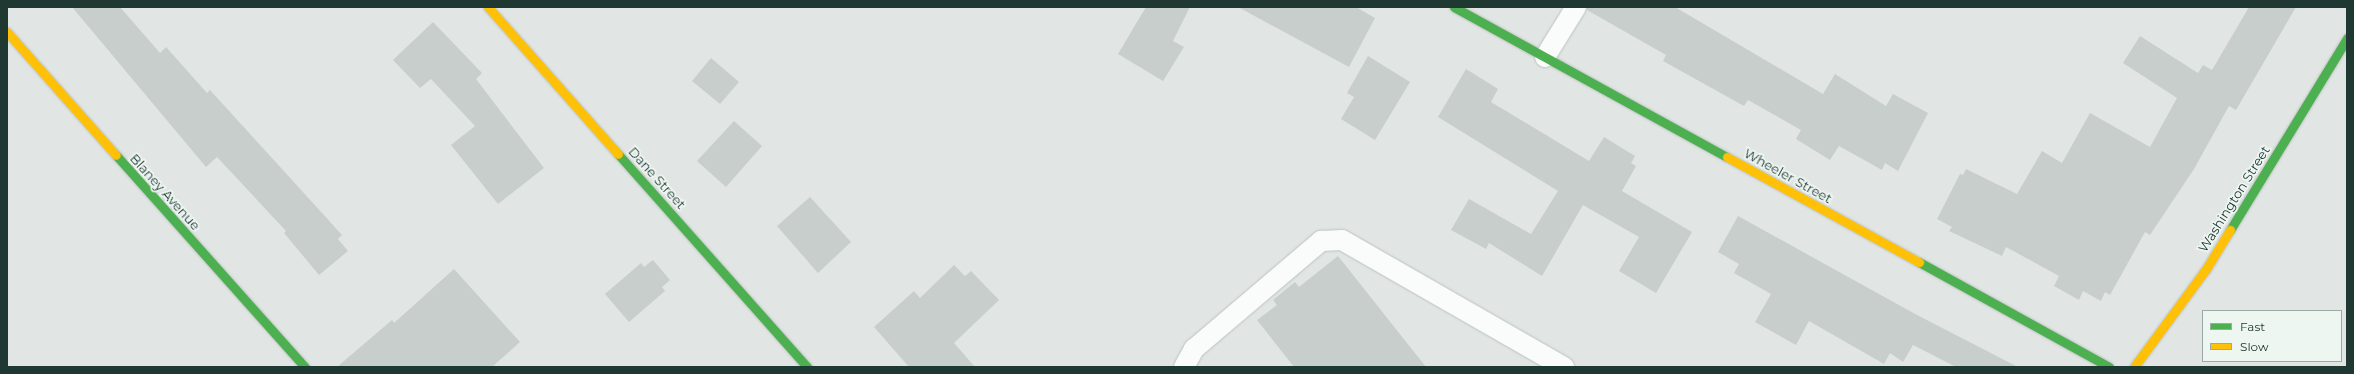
<!DOCTYPE html>
<html>
<head>
<meta charset="utf-8">
<style>
  body { margin:0 }
  #map { position:relative; width:2354px; height:374px; overflow:hidden; background:#e1e6e4; font-family:Montserrat,sans-serif }
  div>[style] { position:absolute }
  .building>* { inset:0; background:#c8cecb }
  .roads { filter:drop-shadow(0 0 1px #bec3c1) drop-shadow(0 0 1px #bec3c1) }
  .lane>* { height:20px; margin:-10px; padding:0 10px; transform-origin:10px; border-radius:10px; background:#fafbfb }
  .fast>* { height:9px; margin:-4.5px; padding:0 4.5px; transform-origin:4.5px; border-radius:4.5px; background:#4caf50 }
  .slow>* { height:9px; margin:-4.5px; padding:0 4.5px; transform-origin:4.5px; border-radius:4.5px; background:#ffc107 }
  span { translate:-50% -50%; white-space:nowrap; text-align:center; line-height:1.15; -webkit-text-stroke:3.5px #eef6f2; paint-order:stroke }
  .street-label { font-size:13px; color:#203832 }
  .frame { position:absolute; inset:0; border:8px solid #203832; pointer-events:none }
  .legend { position:absolute; left:2202px; top:310px; width:140px; height:52px; box-sizing:border-box; background:#eef6f2; border:1px solid #9caaa5; margin:0; padding:5px 7px; list-style:none; font-size:12px; color:#203832 }
  .legend li { display:flex; align-items:center; gap:8px; height:20px }
  .legend b { width:20px; border:1px solid #9caaa5 }
</style>
</head>
<body>
<div id="map">
  <div class="building">
    <div style="clip-path:polygon(72px 7px,120px 7px,160px 53px,166px 47px,207px 93px,210px 90px,342px 235px,338px 239px,348px 251px,319px 275px,284px 233px,286px 231px,217px 157px,206px 167px)"></div>
    <div style="clip-path:polygon(1146px 7px,1190px 7px,1173px 41px,1184px 47px,1163px 81px,1118px 54px)"></div>
    <div style="clip-path:polygon(1238px 7px,1356px 7px,1375px 18px,1349px 67px)"></div>
    <div style="clip-path:polygon(1587px 7px,1675px 7px,1823px 94px,1835px 74px,1886px 106px,1893px 94px,1928px 113px,1898px 171px,1885px 163px,1882px 170px,1839px 146px,1830px 160px,1796px 139px,1801px 130px,1748px 100px,1744px 106px,1663px 61px,1666px 55px,1587px 10px)"></div>
    <div style="clip-path:polygon(2249px 7px,2296px 7px,2236px 110px,2229px 106px,2194px 169px,2150px 235px,2145px 232px,2110px 295px,2105px 292px,2101px 301px,2083px 291px,2079px 300px,2054px 286px,2059px 276px,2006px 247px,2002px 256px,1949px 231px,1952px 227px,1937px 219px,1960px 174px,1963px 175px,1966px 169px,2017px 194px,2042px 151px,2062px 163px,2090px 113px,2150px 147px,2177px 98px,2123px 63px,2140px 36px,2198px 73px,2203px 65px,2212px 70px)"></div>
    <div style="clip-path:polygon(433px 22px,482px 73px,476px 79px,544px 168px,498px 204px,451px 145px,475px 126px,431px 79px,420px 88px,393px 60px)"></div>
    <div style="clip-path:polygon(1368px 56px,1410px 82px,1375px 140px,1341px 119px,1354px 97px,1347px 93px)"></div>
    <div style="clip-path:polygon(711px 58px,739px 82px,720px 104px,692px 81px)"></div>
    <div style="clip-path:polygon(1466px 69px,1498px 89px,1491px 102px,1589px 161px,1604px 137px,1635px 156px,1631px 163px,1636px 166px,1622px 191px,1692px 232px,1656px 293px,1619px 271px,1639px 237px,1583px 205px,1542px 276px,1489px 243px,1486px 249px,1451px 230px,1469px 199px,1531px 234px,1558px 191px,1438px 117px)"></div>
    <div style="clip-path:polygon(734px 121px,762px 146px,726px 187px,697px 161px)"></div>
    <div style="clip-path:polygon(810px 197px,851px 242px,818px 273px,777px 226px)"></div>
    <div style="clip-path:polygon(1738px 216px,1917px 315px,2018px 367px,1956px 367px,1913px 345px,1903px 362px,1890px 353px,1884px 364px,1809px 321px,1796px 345px,1755px 322px,1771px 294px,1734px 273px,1739px 264px,1718px 252px)"></div>
    <div style="clip-path:polygon(1338px 256px,1426px 367px,1294px 367px,1257px 320px,1277px 305px,1273px 300px,1295px 282px,1299px 287px)"></div>
    <div style="clip-path:polygon(653px 260px,670px 280px,662px 287px,665px 291px,629px 322px,605px 294px,641px 263px,644px 267px)"></div>
    <div style="clip-path:polygon(954px 265px,965px 276px,971px 271px,999px 300px,954px 343px,975px 367px,909px 367px,874px 327px,914px 291px,920px 298px)"></div>
    <div style="clip-path:polygon(454px 269px,520px 342px,492px 367px,337px 367px,392px 320px,394px 323px)"></div>
  </div>
  <div class="roads">
    <div class="lane">
      <div style="left:1545px;top:57px;width:59px;rotate:-58.2deg"></div>
      <div style="left:1184px;top:367px;width:21px;rotate:-61deg"></div>
      <div style="left:1194px;top:349px;width:167px;rotate:-40.4deg"></div>
      <div style="left:1321px;top:241px;width:21px;rotate:-3deg"></div>
      <div style="left:1342px;top:240px;width:256px;rotate:29.8deg"></div>
    </div>
    <div class="fast">
      <div style="left:1454px;top:7px;width:311px;rotate:28.8deg"></div>
      <div style="left:618px;top:154px;width:285px;rotate:48.4deg"></div>
      <div style="left:116px;top:155px;width:284px;rotate:48.3deg"></div>
      <div style="left:2230px;top:230px;width:225px;rotate:-58.6deg"></div>
      <div style="left:1919px;top:262px;width:217px;rotate:28.9deg"></div>
    </div>
    <div class="slow">
      <div style="left:488px;top:7px;width:196px;rotate:48.5deg"></div>
      <div style="left:7px;top:32px;width:164px;rotate:48.5deg"></div>
      <div style="left:1727px;top:157px;width:219px;rotate:28.7deg"></div>
      <div style="left:2134px;top:367px;width:122px;rotate:-53.7deg"></div>
      <div style="left:2206px;top:269px;width:46px;rotate:-58.4deg"></div>
    </div>
  </div>
  <div class="street-label">
    <span style="left:1788px;top:176px;rotate:29deg">Wheeler Street</span>
    <span style="left:657px;top:178px;rotate:48deg">Dane Street</span>
    <span style="left:165px;top:192px;rotate:48deg">Blaney Avenue</span>
    <span style="left:2234px;top:199px;rotate:-58deg">Washington Street</span>
  </div>
  <div class="frame"></div>
  <ul class="legend">
  <li><b style="height:5px;background:#4caf50"></b>Fast</li>
  <li><b style="height:5px;background:#ffc107"></b>Slow</li>
  </ul>
</div>
</body>
</html>
